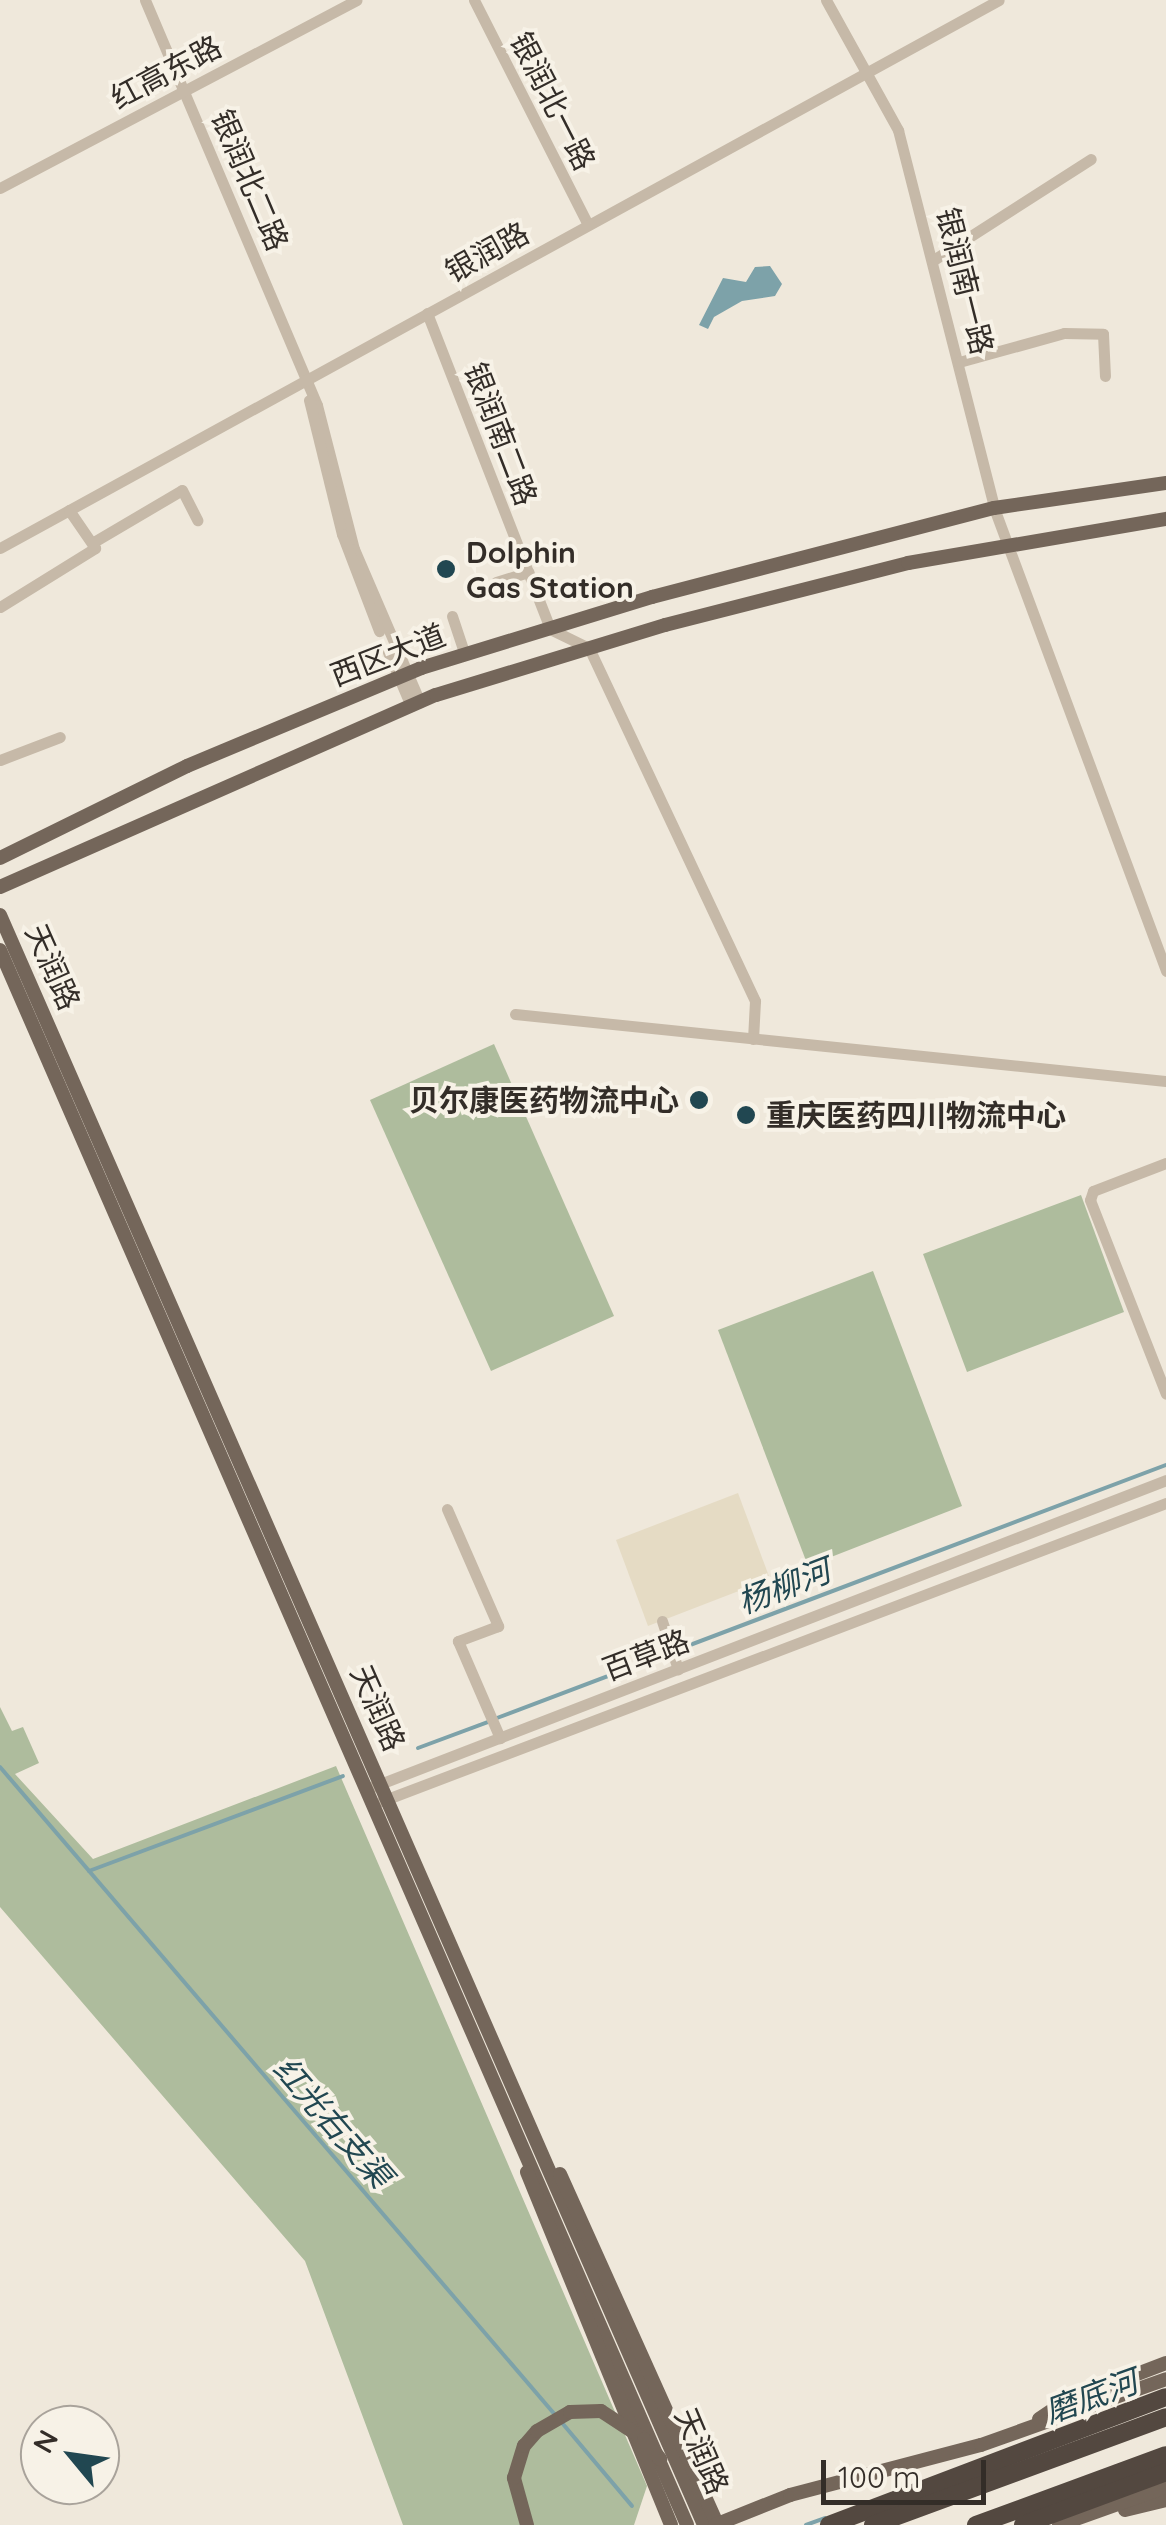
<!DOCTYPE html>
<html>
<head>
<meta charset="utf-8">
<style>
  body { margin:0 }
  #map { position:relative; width:1166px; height:2525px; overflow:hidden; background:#efe8db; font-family:Quicksand,"Noto Sans SC",sans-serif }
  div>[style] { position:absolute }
  .green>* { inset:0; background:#aebc9d }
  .plaza>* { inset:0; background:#e5dbc4 }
  .water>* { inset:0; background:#7da2a9 }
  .stream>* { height:4px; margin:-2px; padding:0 2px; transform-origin:2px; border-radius:2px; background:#7da2a9 }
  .minor>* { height:11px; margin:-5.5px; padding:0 5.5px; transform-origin:5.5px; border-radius:5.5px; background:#c6b9a8 }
  .major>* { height:14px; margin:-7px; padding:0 7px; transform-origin:7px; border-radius:7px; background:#74665a }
  .highway>* { height:18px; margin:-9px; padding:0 9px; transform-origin:9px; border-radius:9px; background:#534840 }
  .major-bridge>* { height:14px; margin:-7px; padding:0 7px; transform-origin:7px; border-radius:7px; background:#74665a }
  .dots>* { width:28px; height:28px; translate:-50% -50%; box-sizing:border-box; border:5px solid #f7f2e7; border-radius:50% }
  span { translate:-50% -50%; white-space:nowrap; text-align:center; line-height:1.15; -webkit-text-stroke:8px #f7f2e7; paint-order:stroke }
  .street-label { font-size:30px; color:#332d28 }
  .poi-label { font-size:30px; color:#332d28; font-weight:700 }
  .left { translate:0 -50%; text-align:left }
  .right { translate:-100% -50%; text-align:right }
  .water-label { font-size:32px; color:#214751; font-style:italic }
  .north { position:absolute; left:20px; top:2405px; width:100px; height:100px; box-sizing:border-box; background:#f7f2e7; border:2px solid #a9a39b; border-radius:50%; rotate:299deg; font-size:28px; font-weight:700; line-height:40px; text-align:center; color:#332d28 }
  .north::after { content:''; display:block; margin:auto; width:35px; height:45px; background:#214751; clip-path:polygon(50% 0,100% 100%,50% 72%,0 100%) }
  .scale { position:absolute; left:821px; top:2460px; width:165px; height:45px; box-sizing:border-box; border:5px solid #332d28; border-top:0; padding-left:12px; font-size:30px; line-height:35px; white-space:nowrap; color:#332d28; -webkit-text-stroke:8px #f7f2e7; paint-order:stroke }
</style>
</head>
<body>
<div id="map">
  <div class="green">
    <div style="clip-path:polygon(494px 1044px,614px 1316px,491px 1371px,370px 1100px)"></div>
    <div style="clip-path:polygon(1081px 1195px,1124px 1312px,967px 1372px,923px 1254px)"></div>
    <div style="clip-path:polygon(873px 1271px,962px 1506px,808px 1566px,718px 1330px)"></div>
    <div style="clip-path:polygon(0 1707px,12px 1731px,23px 1727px,39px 1763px,15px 1774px,93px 1859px,336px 1766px,647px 2486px,634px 2525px,403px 2525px,305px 2261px,0 1907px)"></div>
  </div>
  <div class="plaza">
    <div style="clip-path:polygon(738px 1493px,770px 1579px,648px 1626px,616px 1540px)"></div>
  </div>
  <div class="water">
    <div style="clip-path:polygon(770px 266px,782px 284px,775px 296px,742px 301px,714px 317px,708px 329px,699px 325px,723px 278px,746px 282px,755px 267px)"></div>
  </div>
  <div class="stream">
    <div style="left:497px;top:1718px;width:715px;rotate:-20.72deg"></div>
    <div style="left:418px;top:1748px;width:75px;rotate:-20.4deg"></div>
    <div style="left:0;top:1767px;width:855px;rotate:49.41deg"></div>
    <div style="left:89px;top:1871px;width:271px;rotate:-20.5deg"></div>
    <div style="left:563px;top:2424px;width:107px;rotate:49.9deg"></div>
    <div style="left:806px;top:2525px;width:20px;rotate:-20deg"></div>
  </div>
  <div class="minor">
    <div style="left:145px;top:0;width:440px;rotate:67deg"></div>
    <div style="left:317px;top:405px;width:149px;rotate:75.6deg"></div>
    <div style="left:354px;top:549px;width:167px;rotate:66.7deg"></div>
    <div style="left:474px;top:0;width:252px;rotate:63.1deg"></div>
    <div style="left:826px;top:0;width:149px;rotate:61deg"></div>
    <div style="left:898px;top:130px;width:390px;rotate:75.7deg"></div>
    <div style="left:994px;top:508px;width:494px;rotate:69.6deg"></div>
    <div style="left:0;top:188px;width:403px;rotate:-27.8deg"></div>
    <div style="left:935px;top:259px;width:185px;rotate:-32.7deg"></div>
    <div style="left:427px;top:313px;width:339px;rotate:68.7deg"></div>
    <div style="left:550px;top:629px;width:43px;rotate:26deg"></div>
    <div style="left:589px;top:648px;width:390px;rotate:64.8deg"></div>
    <div style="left:755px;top:1001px;width:38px;rotate:93deg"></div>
    <div style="left:959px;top:362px;width:109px;rotate:-15.4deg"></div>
    <div style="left:1064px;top:333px;width:39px;rotate:1deg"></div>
    <div style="left:1103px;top:334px;width:42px;rotate:87.3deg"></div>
    <div style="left:309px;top:400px;width:138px;rotate:76.2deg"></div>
    <div style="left:342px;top:534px;width:104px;rotate:69.1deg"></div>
    <div style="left:92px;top:543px;width:104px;rotate:-30.5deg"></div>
    <div style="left:182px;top:490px;width:34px;rotate:63deg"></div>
    <div style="left:0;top:548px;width:1139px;rotate:-28.75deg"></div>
    <div style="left:496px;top:582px;width:34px;rotate:-17deg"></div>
    <div style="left:0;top:607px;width:112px;rotate:-31.8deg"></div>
    <div style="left:95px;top:548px;width:46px;rotate:-124.4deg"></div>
    <div style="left:452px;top:616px;width:41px;rotate:71.6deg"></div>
    <div style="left:388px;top:652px;width:59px;rotate:66.9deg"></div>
    <div style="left:0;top:760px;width:64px;rotate:-21deg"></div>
    <div style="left:515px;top:1014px;width:654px;rotate:5.88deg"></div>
    <div style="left:1166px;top:1163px;width:78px;rotate:159deg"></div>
    <div style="left:1093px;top:1191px;width:9px;rotate:108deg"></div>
    <div style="left:1090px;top:1200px;width:208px;rotate:68.6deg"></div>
    <div style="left:447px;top:1509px;width:128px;rotate:66.4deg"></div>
    <div style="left:498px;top:1626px;width:43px;rotate:159.4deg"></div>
    <div style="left:458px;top:1641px;width:106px;rotate:66.6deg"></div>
    <div style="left:662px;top:1621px;width:51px;rotate:71.6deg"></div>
    <div style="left:367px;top:1789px;width:857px;rotate:-21.14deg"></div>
    <div style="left:382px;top:1801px;width:839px;rotate:-20.81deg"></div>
  </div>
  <div class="major">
    <div style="left:0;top:858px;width:208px;rotate:-26.2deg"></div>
    <div style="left:187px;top:766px;width:254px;rotate:-22.7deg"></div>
    <div style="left:421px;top:668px;width:242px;rotate:-17.1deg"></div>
    <div style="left:652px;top:597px;width:353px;rotate:-14.6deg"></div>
    <div style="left:994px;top:508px;width:174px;rotate:-8.3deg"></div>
    <div style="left:0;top:887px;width:476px;rotate:-23.8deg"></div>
    <div style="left:436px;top:695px;width:239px;rotate:-17deg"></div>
    <div style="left:665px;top:625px;width:251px;rotate:-14.3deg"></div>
    <div style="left:908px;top:563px;width:262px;rotate:-9.7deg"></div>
    <div style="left:0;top:915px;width:1757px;rotate:66.38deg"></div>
    <div style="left:0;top:950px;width:1718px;rotate:66.43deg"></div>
    <div style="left:527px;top:2172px;width:381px;rotate:67.8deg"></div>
    <div style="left:560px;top:2174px;width:384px;rotate:65.8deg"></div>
    <div style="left:1039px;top:2419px;width:30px;rotate:-34deg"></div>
    <div style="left:1064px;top:2402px;width:109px;rotate:-20.9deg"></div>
    <div style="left:1125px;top:2510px;width:42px;rotate:-13.7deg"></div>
    <div style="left:527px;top:2525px;width:49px;rotate:-105.5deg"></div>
    <div style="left:514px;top:2478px;width:34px;rotate:-73deg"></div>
    <div style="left:524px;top:2446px;width:20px;rotate:-49deg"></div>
    <div style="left:715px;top:2525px;width:81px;rotate:-21.8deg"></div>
    <div style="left:790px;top:2495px;width:197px;rotate:-14.7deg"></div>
    <div style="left:981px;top:2445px;width:196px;rotate:-19.6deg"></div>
    <div style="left:1059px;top:2525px;width:114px;rotate:-19.6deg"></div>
  </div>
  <div class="highway">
    <div style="left:829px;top:2525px;width:360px;rotate:-20.8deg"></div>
    <div style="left:873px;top:2525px;width:312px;rotate:-20.2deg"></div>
    <div style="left:976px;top:2525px;width:202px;rotate:-20.2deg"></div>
    <div style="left:1023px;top:2525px;width:153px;rotate:-20.3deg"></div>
  </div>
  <div class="major-bridge">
    <div style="left:537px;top:2431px;width:38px;rotate:-30deg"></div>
    <div style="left:570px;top:2412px;width:31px;rotate:-2deg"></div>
    <div style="left:601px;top:2411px;width:51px;rotate:33.1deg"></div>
    <div style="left:644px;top:2439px;width:26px;rotate:51deg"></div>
  </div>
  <div class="dots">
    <div style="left:446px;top:569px;background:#214751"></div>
    <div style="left:699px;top:1100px;background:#214751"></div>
    <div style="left:746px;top:1115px;background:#214751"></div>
  </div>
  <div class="street-label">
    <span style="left:166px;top:72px;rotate:-28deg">红高东路</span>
    <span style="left:553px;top:101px;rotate:63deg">银润北一路</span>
    <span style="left:250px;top:180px;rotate:67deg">银润北二路</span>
    <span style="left:487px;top:252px;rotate:-29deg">银润路</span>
    <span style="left:965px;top:281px;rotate:76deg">银润南一路</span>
    <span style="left:501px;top:434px;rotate:69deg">银润南二路</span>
    <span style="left:388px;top:655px;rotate:-21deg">西区大道</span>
    <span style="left:53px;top:967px;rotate:66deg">天润路</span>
    <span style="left:646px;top:1655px;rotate:-21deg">百草路</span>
    <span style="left:378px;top:1708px;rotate:66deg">天润路</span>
    <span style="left:702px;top:2451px;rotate:67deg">天润路</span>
  </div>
  <div class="poi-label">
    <span class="left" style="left:466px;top:569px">Dolphin<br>Gas Station</span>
    <span class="right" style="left:679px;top:1100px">贝尔康医药物流中心</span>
    <span class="left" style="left:766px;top:1115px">重庆医药四川物流中心</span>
  </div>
  <div class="water-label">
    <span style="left:784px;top:1586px;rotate:-21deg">杨柳河</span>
    <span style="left:333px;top:2122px;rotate:49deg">红光右支渠</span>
    <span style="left:1091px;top:2396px;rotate:-20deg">磨底河</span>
  </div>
  <div class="north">N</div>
  <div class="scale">100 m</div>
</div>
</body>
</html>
